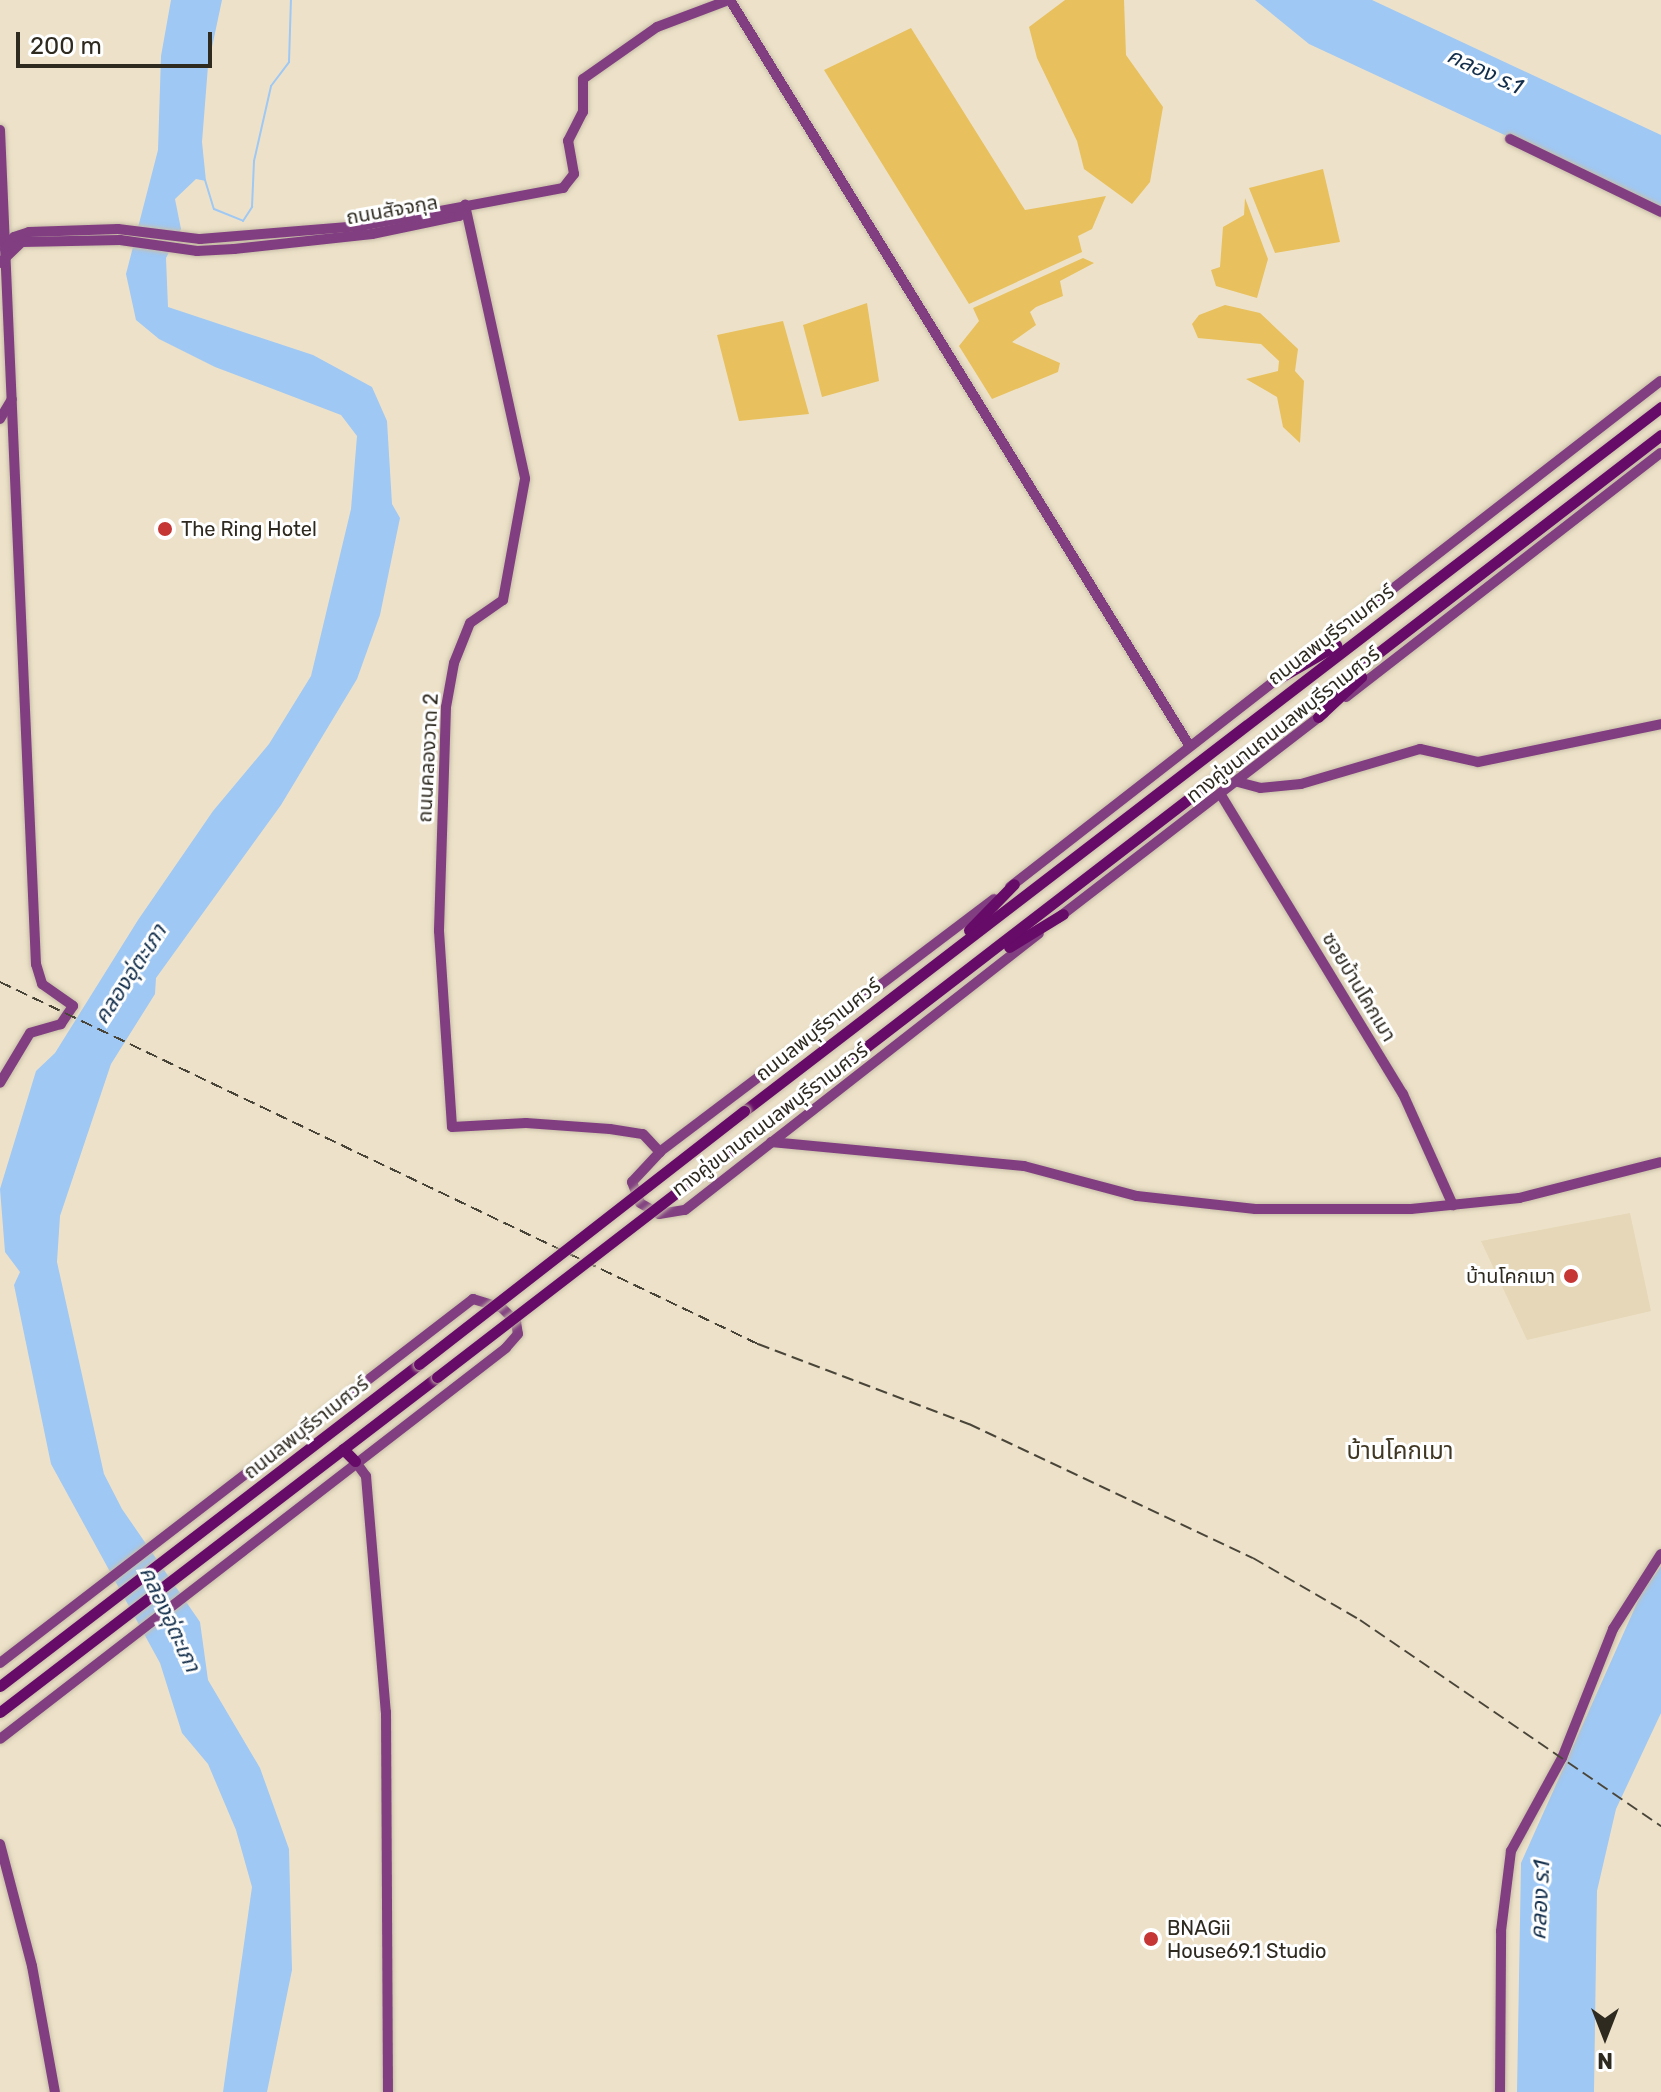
<!DOCTYPE html>
<html>
<head>
<meta charset="utf-8">
<style>
  body { margin:0 }
  #map { position:relative; width:1661px; height:2092px; overflow:hidden; background:#ede2c9; font-family:Rubik,"Noto Sans Thai",sans-serif }
  div>[style] { position:absolute }
  .built>* { inset:0; background:#e5d7b7 }
  .green>* { inset:0; background:#e8c05d }
  .water>* { inset:0; background:#9fc8f4 }
  .stream>* { height:2px; margin:-1px; padding:0 1px; transform-origin:1px; border-radius:1px; background:#9fc8f4 }
  .roads { filter:drop-shadow(0 0 2px #c7bda7) drop-shadow(0 0 2px #c7bda7) }
  .secondary>* { height:10px; margin:-5px; padding:0 5px; transform-origin:5px; border-radius:5px; background:#813f81 }
  .primary>* { height:11px; margin:-5.5px; padding:0 5.5px; transform-origin:5.5px; border-radius:5.5px; background:#670b69 }
  .rail>* { height:2px; margin-top:-1px; transform-origin:0; background:repeating-linear-gradient(90deg,#4a4539 0 12px,transparent 0 18px) }
  .bridges { filter:drop-shadow(0 0 2px #c7bda7) drop-shadow(0 0 2px #c7bda7) }
  .primary-bridge>* { height:11px; margin:-5.5px; padding:0 5.5px; transform-origin:5.5px; border-radius:5.5px; background:#670b69 }
  .dots>* { width:22px; height:22px; translate:-50% -50%; box-sizing:border-box; border:4px solid #fff; border-radius:50% }
  span { translate:-50% -50%; white-space:nowrap; text-align:center; line-height:1.15; -webkit-text-stroke:6px #fff; paint-order:stroke }
  .street-label { font-size:20px; color:#2e2a20 }
  .poi-label { font-size:20px; color:#2e2a20 }
  .left { translate:0 -50%; text-align:left }
  .right { translate:-100% -50%; text-align:right }
  .water-label { font-size:22px; color:#122e4b; font-style:italic }
  .quarter-label { font-size:24px; color:#403723 }
  .north { position:absolute; left:1565px; top:1996px; width:80px; height:80px; -webkit-text-stroke:6px #fff; paint-order:stroke; rotate:180deg; font-size:22px; font-weight:700; line-height:32px; text-align:center; color:#2e2a20 }
  .north::after { content:''; display:block; margin:auto; width:28px; height:36px; background:#2e2a20; clip-path:polygon(50% 0,100% 100%,50% 72%,0 100%) }
  .scale { position:absolute; left:16px; top:32px; width:196px; height:36px; box-sizing:border-box; border:4px solid #2e2a20; border-top:0; padding-left:10px; font-size:24px; line-height:28px; white-space:nowrap; color:#2e2a20; -webkit-text-stroke:6px #fff; paint-order:stroke }
</style>
</head>
<body>
<div id="map">
  <div class="built">
    <div style="clip-path:polygon(1630px 1213px,1651px 1311px,1527px 1340px,1481px 1241px)"></div>
  </div>
  <div class="green">
    <div style="clip-path:polygon(1065px 0,1124px 0,1126px 55px,1163px 107px,1150px 182px,1132px 204px,1084px 169px,1077px 141px,1037px 58px,1029px 27px)"></div>
    <div style="clip-path:polygon(911px 28px,1025px 210px,1106px 196px,1092px 229px,1078px 236px,1082px 252px,969px 304px,824px 70px)"></div>
    <div style="clip-path:polygon(1323px 169px,1340px 242px,1275px 253px,1249px 188px)"></div>
    <div style="clip-path:polygon(1245px 198px,1268px 259px,1257px 298px,1216px 286px,1211px 270px,1220px 267px,1223px 227px,1244px 215px)"></div>
    <div style="clip-path:polygon(1083px 258px,1094px 263px,1060px 281px,1063px 296px,1036px 307px,1030px 312px,1036px 325px,1012px 342px,1060px 363px,1058px 372px,992px 399px,959px 346px,979px 321px,973px 308px)"></div>
    <div style="clip-path:polygon(867px 303px,879px 381px,822px 397px,803px 325px)"></div>
    <div style="clip-path:polygon(1225px 305px,1260px 313px,1298px 349px,1295px 371px,1304px 381px,1300px 443px,1283px 427px,1277px 397px,1246px 379px,1278px 371px,1279px 361px,1261px 344px,1198px 338px,1192px 324px,1199px 315px)"></div>
    <div style="clip-path:polygon(783px 321px,809px 414px,739px 421px,717px 335px)"></div>
  </div>
  <div class="water">
    <div style="clip-path:polygon(171px 0,222px 0,208px 66px,202px 142px,206px 181px,196px 179px,175px 199px,181px 229px,166px 258px,168px 307px,313px 355px,372px 387px,387px 421px,392px 504px,400px 518px,380px 615px,357px 679px,281px 805px,156px 978px,155px 994px,111px 1064px,60px 1216px,57px 1262px,104px 1474px,122px 1509px,200px 1622px,208px 1680px,260px 1768px,289px 1849px,292px 1970px,267px 2092px,223px 2092px,252px 1887px,236px 1830px,208px 1764px,182px 1733px,160px 1663px,51px 1464px,14px 1285px,20px 1272px,5px 1252px,0 1189px,36px 1071px,55px 1053px,138px 920px,213px 811px,269px 744px,311px 676px,351px 509px,357px 436px,341px 415px,215px 367px,159px 339px,136px 320px,126px 274px,158px 150px,161px 56px)"></div>
    <div style="clip-path:polygon(1255px 0,1372px 0,1661px 135px,1661px 208px,1309px 44px)"></div>
    <div style="clip-path:polygon(1661px 1566px,1661px 1713px,1616px 1809px,1597px 1891px,1594px 2092px,1517px 2092px,1521px 1863px,1641px 1594px)"></div>
  </div>
  <div class="stream">
    <div style="left:205px;top:180px;width:30px;rotate:73deg"></div>
    <div style="left:214px;top:209px;width:31px;rotate:22deg"></div>
    <div style="left:243px;top:221px;width:17px;rotate:-57deg"></div>
    <div style="left:252px;top:207px;width:46px;rotate:-87.5deg"></div>
    <div style="left:254px;top:161px;width:77px;rotate:-77.2deg"></div>
    <div style="left:271px;top:86px;width:30px;rotate:-53deg"></div>
    <div style="left:289px;top:62px;width:62px;rotate:-88.2deg"></div>
  </div>
  <div class="roads">
    <div class="secondary">
      <div style="left:730px;top:0;width:875px;rotate:58.36deg"></div>
      <div style="left:0;top:130px;width:835px;rotate:87.53deg"></div>
      <div style="left:36px;top:964px;width:21px;rotate:73deg"></div>
      <div style="left:42px;top:984px;width:38px;rotate:35deg"></div>
      <div style="left:73px;top:1006px;width:22px;rotate:124deg"></div>
      <div style="left:61px;top:1024px;width:32px;rotate:164deg"></div>
      <div style="left:30px;top:1033px;width:58px;rotate:121deg"></div>
      <div style="left:1510px;top:139px;width:168px;rotate:25.8deg"></div>
      <div style="left:465px;top:205px;width:280px;rotate:77.6deg"></div>
      <div style="left:525px;top:479px;width:123px;rotate:100.3deg"></div>
      <div style="left:503px;top:600px;width:40px;rotate:145.1deg"></div>
      <div style="left:470px;top:623px;width:43px;rotate:111.8deg"></div>
      <div style="left:454px;top:663px;width:45px;rotate:100.3deg"></div>
      <div style="left:446px;top:707px;width:224px;rotate:91.8deg"></div>
      <div style="left:439px;top:931px;width:196px;rotate:86.2deg"></div>
      <div style="left:452px;top:1127px;width:74px;rotate:-3.1deg"></div>
      <div style="left:526px;top:1123px;width:84px;rotate:4.1deg"></div>
      <div style="left:610px;top:1129px;width:33px;rotate:9deg"></div>
      <div style="left:643px;top:1134px;width:25px;rotate:47deg"></div>
      <div style="left:5px;top:249px;width:15px;rotate:-53deg"></div>
      <div style="left:14px;top:237px;width:16px;rotate:-18deg"></div>
      <div style="left:29px;top:232px;width:89px;rotate:-1.9deg"></div>
      <div style="left:118px;top:229px;width:83px;rotate:7deg"></div>
      <div style="left:200px;top:239px;width:161px;rotate:-4.6deg"></div>
      <div style="left:360px;top:226px;width:207px;rotate:-10.6deg"></div>
      <div style="left:563px;top:188px;width:18px;rotate:-52deg"></div>
      <div style="left:574px;top:174px;width:34px;rotate:-100deg"></div>
      <div style="left:568px;top:141px;width:33px;rotate:-63deg"></div>
      <div style="left:583px;top:112px;width:33px;rotate:-90deg"></div>
      <div style="left:583px;top:79px;width:90px;rotate:-35.1deg"></div>
      <div style="left:657px;top:27px;width:77px;rotate:-20.6deg"></div>
      <div style="left:0;top:263px;width:30px;rotate:-44deg"></div>
      <div style="left:22px;top:242px;width:98px;rotate:-1.2deg"></div>
      <div style="left:120px;top:240px;width:78px;rotate:8.1deg"></div>
      <div style="left:197px;top:251px;width:37px;rotate:-3deg"></div>
      <div style="left:234px;top:249px;width:139px;rotate:-6.2deg"></div>
      <div style="left:372px;top:234px;width:89px;rotate:-11.7deg"></div>
      <div style="left:459px;top:216px;width:13px;rotate:-61deg"></div>
      <div style="left:0;top:419px;width:23px;rotate:-59deg"></div>
      <div style="left:1297px;top:663px;width:460px;rotate:-37.8deg"></div>
      <div style="left:1346px;top:697px;width:398px;rotate:-37.8deg"></div>
      <div style="left:1238px;top:782px;width:23px;rotate:15deg"></div>
      <div style="left:1260px;top:788px;width:41px;rotate:-5.6deg"></div>
      <div style="left:1301px;top:784px;width:124px;rotate:-16.4deg"></div>
      <div style="left:1420px;top:749px;width:59px;rotate:12.6deg"></div>
      <div style="left:1478px;top:762px;width:187px;rotate:-11.7deg"></div>
      <div style="left:1221px;top:795px;width:350px;rotate:58.7deg"></div>
      <div style="left:1403px;top:1094px;width:122px;rotate:65.8deg"></div>
      <div style="left:1010px;top:887px;width:343px;rotate:-37.9deg"></div>
      <div style="left:994px;top:899px;width:419px;rotate:142.9deg"></div>
      <div style="left:660px;top:1152px;width:41px;rotate:133deg"></div>
      <div style="left:632px;top:1182px;width:22px;rotate:69deg"></div>
      <div style="left:640px;top:1203px;width:22px;rotate:30deg"></div>
      <div style="left:659px;top:1214px;width:26px;rotate:-9deg"></div>
      <div style="left:685px;top:1210px;width:449px;rotate:-38deg"></div>
      <div style="left:1058px;top:918px;width:336px;rotate:-37.6deg"></div>
      <div style="left:771px;top:1142px;width:254px;rotate:5.4deg"></div>
      <div style="left:1024px;top:1166px;width:117px;rotate:14.9deg"></div>
      <div style="left:1137px;top:1196px;width:119px;rotate:6.3deg"></div>
      <div style="left:1255px;top:1209px;width:156px"></div>
      <div style="left:1411px;top:1209px;width:109px;rotate:-5.8deg"></div>
      <div style="left:1519px;top:1198px;width:146px;rotate:-14.2deg"></div>
      <div style="left:355px;top:1461px;width:19px;rotate:54deg"></div>
      <div style="left:366px;top:1476px;width:237px;rotate:85.2deg"></div>
      <div style="left:386px;top:1712px;width:380px;rotate:89.7deg"></div>
      <div style="left:0;top:1663px;width:597px;rotate:-37.58deg"></div>
      <div style="left:473px;top:1299px;width:30px;rotate:17deg"></div>
      <div style="left:502px;top:1308px;width:20px;rotate:45deg"></div>
      <div style="left:516px;top:1322px;width:12px;rotate:81deg"></div>
      <div style="left:518px;top:1334px;width:18px;rotate:131deg"></div>
      <div style="left:506px;top:1348px;width:639px;rotate:142.31deg"></div>
      <div style="left:0;top:1844px;width:126px;rotate:75.3deg"></div>
      <div style="left:32px;top:1966px;width:128px;rotate:79.7deg"></div>
      <div style="left:1500px;top:2092px;width:161px;rotate:-89.6deg"></div>
      <div style="left:1501px;top:1931px;width:81px;rotate:-82.9deg"></div>
      <div style="left:1511px;top:1851px;width:106px;rotate:-61.3deg"></div>
      <div style="left:1562px;top:1758px;width:139px;rotate:-68.4deg"></div>
      <div style="left:1613px;top:1629px;width:89px;rotate:-57.4deg"></div>
    </div>
    <div class="primary">
      <div style="left:1274px;top:681px;width:72px;rotate:-30.1deg"></div>
      <div style="left:1318px;top:717px;width:59px;rotate:-42.9deg"></div>
      <div style="left:969px;top:930px;width:64px;rotate:-45.6deg"></div>
      <div style="left:1009px;top:947px;width:63px;rotate:-31.4deg"></div>
      <div style="left:744px;top:1111px;width:1156px;rotate:-37.51deg"></div>
      <div style="left:757px;top:1131px;width:1141px;rotate:-37.59deg"></div>
      <div style="left:343px;top:1449px;width:17px;rotate:45deg"></div>
      <div style="left:0;top:1686px;width:528px;rotate:-37.54deg"></div>
      <div style="left:0;top:1712px;width:551px;rotate:-37.47deg"></div>
    </div>
  </div>
  <div class="rail">
    <div style="left:0;top:982px;width:840px;rotate:25.53deg"></div>
    <div style="left:758px;top:1344px;width:226px;rotate:20.8deg"></div>
    <div style="left:969px;top:1424px;width:314px;rotate:25.3deg"></div>
    <div style="left:1253px;top:1558px;width:124px;rotate:30.1deg"></div>
    <div style="left:1360px;top:1620px;width:365px;rotate:34.4deg"></div>
  </div>
  <div class="bridges">
    <div class="primary-bridge">
      <div style="left:419px;top:1364px;width:412px;rotate:-37.9deg"></div>
      <div style="left:437px;top:1377px;width:404px;rotate:-37.6deg"></div>
    </div>
  </div>
  <div class="dots">
    <div style="left:165px;top:529px;background:#c53635"></div>
    <div style="left:1571px;top:1276px;background:#c53635"></div>
    <div style="left:1151px;top:1939px;background:#c53635"></div>
  </div>
  <div class="street-label">
    <span style="left:392px;top:210px;rotate:-10deg">ถนนสัจจกุล</span>
    <span style="left:1331px;top:635px;rotate:-37deg">ถนนลพบุรีราเมศวร์</span>
    <span style="left:1283px;top:725px;rotate:-38deg">ทางคู่ขนานถนนลพบุรีราเมศวร์</span>
    <span style="left:428px;top:758px;rotate:-87deg">ถนนคลองวาด 2</span>
    <span style="left:1359px;top:987px;rotate:59deg">ซอยบ้านโคกเมา</span>
    <span style="left:818px;top:1030px;rotate:-38deg">ถนนลพบุรีราเมศวร์</span>
    <span style="left:770px;top:1120px;rotate:-37deg">ทางคู่ขนานถนนลพบุรีราเมศวร์</span>
    <span style="left:306px;top:1428px;rotate:-38deg">ถนนลพบุรีราเมศวร์</span>
  </div>
  <div class="poi-label">
    <span class="left" style="left:181px;top:529px">The Ring Hotel</span>
    <span class="right" style="left:1555px;top:1276px">บ้านโคกเมา</span>
    <span class="left" style="left:1167px;top:1940px">BNAGii<br>House69.1 Studio</span>
  </div>
  <div class="water-label">
    <span style="left:1485px;top:71px;rotate:25deg">คลอง ร.1</span>
    <span style="left:130px;top:974px;rotate:-57deg">คลองอุ่ตะเภา</span>
    <span style="left:170px;top:1619px;rotate:65deg">คลองอุ่ตะเภา</span>
    <span style="left:1540px;top:1900px;rotate:-87deg">คลอง ร.1</span>
  </div>
  <div class="quarter-label">
    <span style="left:1400px;top:1452px">บ้านโคกเมา</span>
  </div>
  <div class="north">N</div>
  <div class="scale">200 m</div>
</div>
</body>
</html>
